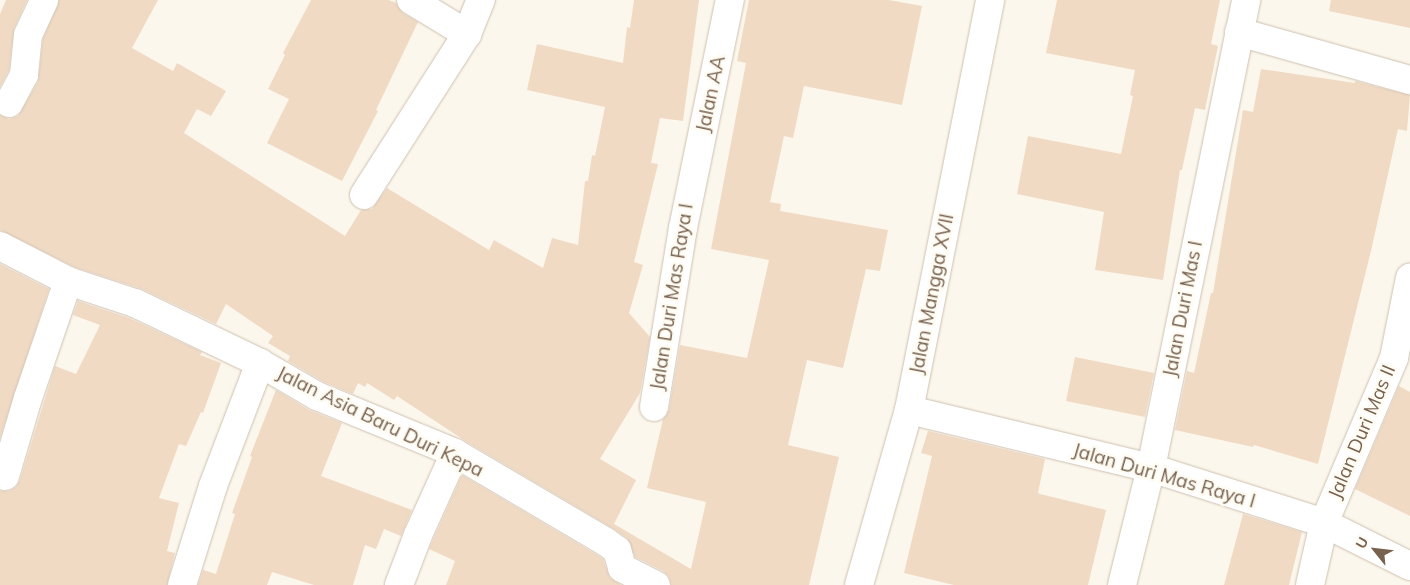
<!DOCTYPE html>
<html>
<head>
<meta charset="utf-8">
<style>
  body { margin:0 }
  #map { position:relative; width:1410px; height:585px; overflow:hidden; background:#fcf7ec; font-family:Mulish,sans-serif }
  div>[style] { position:absolute }
  .building>* { inset:0; background:#f0dac4 }
  .roads { filter:drop-shadow(0 0 1px #cec0b1) drop-shadow(0 0 1px #cec0b1) }
  .minor>* { height:28px; margin:-14px; padding:0 14px; transform-origin:14px; border-radius:14px; background:#fff }
  span { translate:-50% -50%; white-space:nowrap; text-align:center; line-height:1.15; -webkit-text-stroke:5px #fefbf2; paint-order:stroke }
  .street-label { font-size:19px; color:#77614f }
  .north { position:absolute; left:1350px; top:525px; width:50px; height:50px; -webkit-text-stroke:4px #fefbf2; paint-order:stroke; rotate:299deg; font-size:14px; font-weight:700; line-height:20px; text-align:center; color:#77614f }
  .north::after { content:''; display:block; margin:auto; width:18px; height:22px; background:#77614f; clip-path:polygon(50% 0,100% 100%,50% 72%,0 100%) }
</style>
</head>
<body>
<div id="map">
  <div class="building">
    <div style="clip-path:polygon(6px 0,27px 0,14px 29px,9px 70px,0 87px,0 14px)"></div>
    <div style="clip-path:polygon(59px 0,158px 0,132px 48px,173px 71px,177px 63px,226px 91px,211px 116px,197px 109px,184px 133px,345px 236px,361px 210px,372px 209px,387px 188px,489px 250px,494px 240px,543px 268px,552px 238px,578px 245px,585px 181px,588px 181px,592px 155px,595px 156px,605px 107px,527px 90px,537px 44px,623px 63px,627px 27px,630px 28px,634px 0,699px 0,683px 121px,660px 118px,651px 163px,658px 164px,634px 262px,643px 265px,629px 313px,650px 337px,640px 393px,600px 459px,636px 480px,614px 524px,691px 569px,706px 502px,647px 488px,663px 419px,669px 410px,680px 345px,747px 358px,769px 260px,711px 249px,746px 63px,737px 61px,749px 0,889px 0,922px 6px,902px 105px,804px 86px,793px 138px,784px 136px,770px 202px,781px 204px,780px 211px,888px 230px,880px 271px,866px 269px,843px 368px,807px 360px,788px 445px,839px 457px,809px 585px,671px 585px,669px 577px,663px 571px,635px 557px,627px 538px,614px 529px,467px 442px,397px 396px,394px 400px,367px 383px,365px 387px,358px 383px,353px 394px,324px 382px,288px 361px,290px 356px,268px 343px,273px 336px,226px 304px,216px 324px,142px 289px,74px 267px,0 230px,0 115px,9px 119px,18px 116px,38px 82px,43px 39px)"></div>
    <div style="clip-path:polygon(311px 0,389px 0,396px 3px,403px 13px,418px 22px,376px 110px,378px 111px,342px 181px,267px 143px,289px 99px,268px 89px,285px 55px,283px 53px)"></div>
    <div style="clip-path:polygon(1057px 0,1220px 0,1211px 44px,1218px 46px,1205px 110px,1195px 108px,1182px 170px,1180px 170px,1163px 280px,1095px 270px,1104px 212px,1017px 194px,1028px 136px,1121px 154px,1133px 96px,1130px 95px,1135px 70px,1046px 53px)"></div>
    <div style="clip-path:polygon(1331px 0,1410px 0,1410px 28px,1329px 11px)"></div>
    <div style="clip-path:polygon(1261px 69px,1355px 83px,1355px 81px,1410px 95px,1407px 131px,1398px 129px,1371px 251px,1318px 464px,1254px 445px,1253px 447px,1175px 430px,1187px 371px,1194px 373px,1211px 293px,1213px 293px,1243px 110px,1253px 112px)"></div>
    <div style="clip-path:polygon(0 264px,49px 289px,0 438px)"></div>
    <div style="clip-path:polygon(78px 301px,129px 318px,202px 352px,200px 355px,221px 363px,203px 413px,201px 412px,186px 446px,179px 444px,159px 498px,179px 503px,167px 551px,175px 553px,167px 585px,0 585px,0 491px,9px 491px,16px 487px,20px 480px,55px 366px,76px 374px,100px 325px,73px 315px)"></div>
    <div style="clip-path:polygon(1075px 357px,1154px 373px,1145px 417px,1066px 401px)"></div>
    <div style="clip-path:polygon(1399px 386px,1410px 392px,1410px 516px,1355px 489px)"></div>
    <div style="clip-path:polygon(276px 390px,309px 410px,342px 423px,321px 476px,412px 510px,401px 536px,384px 529px,376px 549px,365px 545px,353px 585px,314px 585px,272px 572px,267px 585px,198px 585px,203px 570px,216px 574px,235px 514px,232px 513px,252px 457px,250px 456px)"></div>
    <div style="clip-path:polygon(928px 431px,1045px 459px,1038px 493px,1040px 494px,1106px 510px,1088px 585px,954px 585px,904px 573px,932px 456px,921px 453px)"></div>
    <div style="clip-path:polygon(462px 475px,597px 555px,603px 559px,610px 578px,621px 585px,446px 585px,455px 561px,429px 549px)"></div>
    <div style="clip-path:polygon(1243px 514px,1302px 532px,1289px 585px,1224px 585px)"></div>
  </div>
  <div class="roads">
    <div class="minor">
      <div style="left:411px;top:0;width:66px;rotate:31.3deg"></div>
      <div style="left:1239px;top:32px;width:178px;rotate:15.7deg"></div>
      <div style="left:9px;top:103px;width:32px;rotate:-62deg"></div>
      <div style="left:24px;top:75px;width:40px;rotate:-84.3deg"></div>
      <div style="left:28px;top:35px;width:38px;rotate:-65deg"></div>
      <div style="left:364px;top:195px;width:191px;rotate:-57.4deg"></div>
      <div style="left:467px;top:34px;width:37px;rotate:-68deg"></div>
      <div style="left:0;top:246px;width:76px;rotate:27.2deg"></div>
      <div style="left:68px;top:281px;width:71px;rotate:18.2deg"></div>
      <div style="left:135px;top:303px;width:139px;rotate:25.6deg"></div>
      <div style="left:260px;top:363px;width:66px;rotate:30.1deg"></div>
      <div style="left:317px;top:396px;width:149px;rotate:22.4deg"></div>
      <div style="left:455px;top:453px;width:175px;rotate:30.5deg"></div>
      <div style="left:606px;top:542px;width:14px;rotate:36deg"></div>
      <div style="left:617px;top:550px;width:19px;rotate:74deg"></div>
      <div style="left:622px;top:568px;width:38px;rotate:27deg"></div>
      <div style="left:654px;top:407px;width:181px;rotate:-80.8deg"></div>
      <div style="left:683px;top:228px;width:233px;rotate:-78.4deg"></div>
      <div style="left:909px;top:410px;width:249px;rotate:13.5deg"></div>
      <div style="left:1151px;top:468px;width:182px;rotate:17.6deg"></div>
      <div style="left:1324px;top:523px;width:96px;rotate:26.6deg"></div>
      <div style="left:5px;top:476px;width:81px;rotate:-73.6deg"></div>
      <div style="left:28px;top:398px;width:124px;rotate:-71.1deg"></div>
      <div style="left:182px;top:585px;width:104px;rotate:-72.6deg"></div>
      <div style="left:213px;top:486px;width:132px;rotate:-69.1deg"></div>
      <div style="left:399px;top:585px;width:53px;rotate:-69.2deg"></div>
      <div style="left:418px;top:535px;width:90px;rotate:-65.7deg"></div>
      <div style="left:859px;top:585px;width:182px;rotate:-74.1deg"></div>
      <div style="left:909px;top:410px;width:418px;rotate:-78.8deg"></div>
      <div style="left:1122px;top:585px;width:121px;rotate:-76.1deg"></div>
      <div style="left:1151px;top:468px;width:478px;rotate:-78.5deg"></div>
      <div style="left:1310px;top:585px;width:64px;rotate:-77.3deg"></div>
      <div style="left:1324px;top:523px;width:179px;rotate:-67deg"></div>
      <div style="left:1394px;top:358px;width:82px;rotate:-78.7deg"></div>
    </div>
  </div>
  <div class="street-label">
    <span style="left:711px;top:94px;rotate:-78deg">Jalan AA</span>
    <span style="left:932px;top:294px;rotate:-79deg">Jalan Mangga XVII</span>
    <span style="left:672px;top:297px;rotate:-81deg">Jalan Duri Mas Raya I</span>
    <span style="left:1183px;top:309px;rotate:-79deg">Jalan Duri Mas I</span>
    <span style="left:380px;top:422px;rotate:26deg">Jalan Asia Baru Duri Kepa</span>
    <span style="left:1362px;top:432px;rotate:-67deg">Jalan Duri Mas II</span>
    <span style="left:1164px;top:476px;rotate:16deg">Jalan Duri Mas Raya I</span>
  </div>
  <div class="north">U</div>
</div>
</body>
</html>
